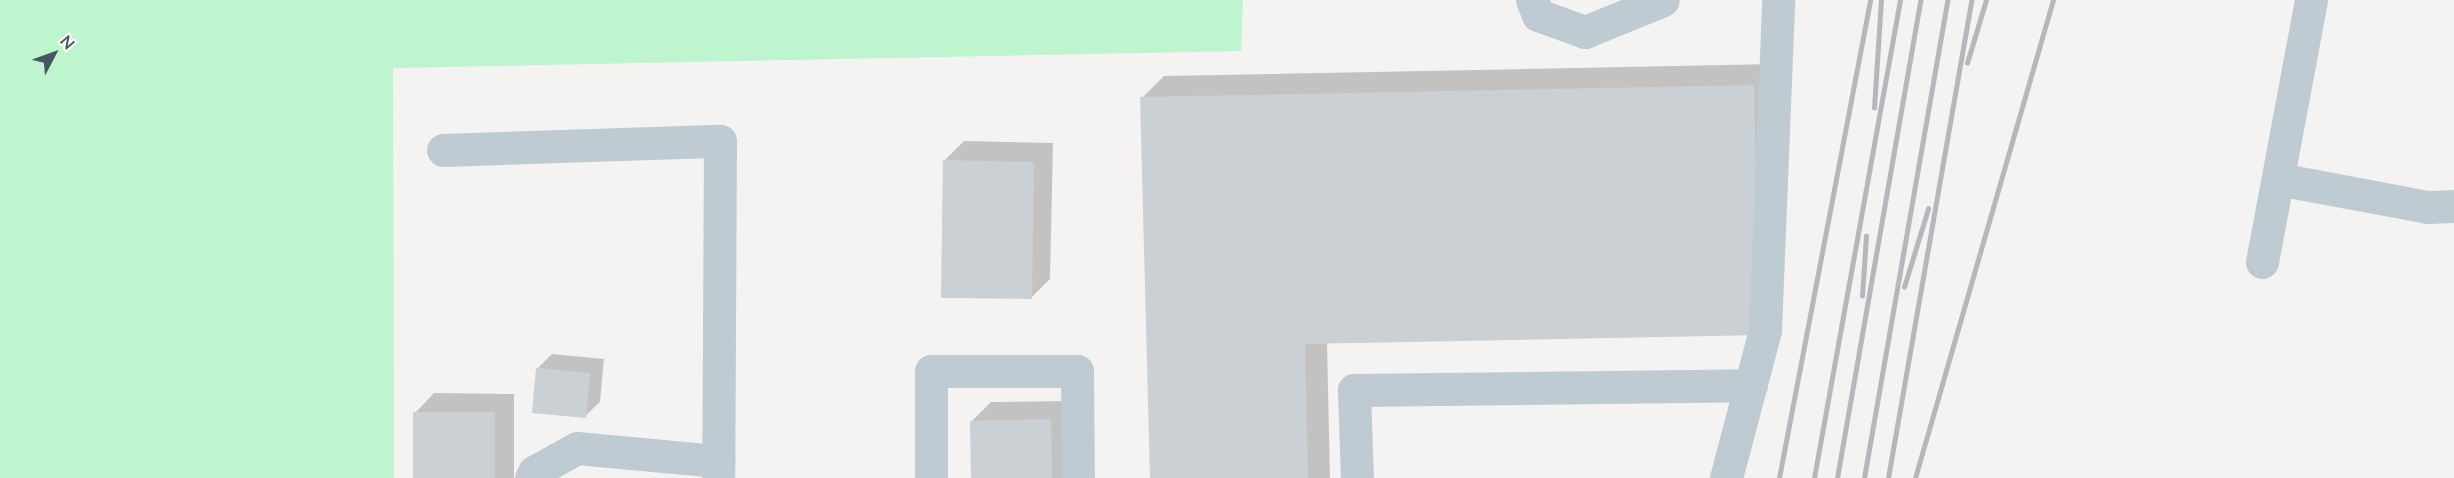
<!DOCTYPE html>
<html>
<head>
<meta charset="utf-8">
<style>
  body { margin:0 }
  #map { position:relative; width:2454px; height:478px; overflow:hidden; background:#f5f2f2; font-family:Lato,sans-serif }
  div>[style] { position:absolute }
  .green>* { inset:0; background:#bef5cf }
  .shadow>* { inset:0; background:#0003 }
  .building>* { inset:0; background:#cbd0d5 }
  .minor>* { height:33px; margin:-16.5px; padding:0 16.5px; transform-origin:16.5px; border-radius:16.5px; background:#bfcbd3 }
  .rail>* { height:4.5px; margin:-2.25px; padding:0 2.25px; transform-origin:2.25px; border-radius:2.25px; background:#b4b8bd }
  span { translate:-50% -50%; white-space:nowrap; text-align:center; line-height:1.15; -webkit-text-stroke:4.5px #fff; paint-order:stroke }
  .north { position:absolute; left:24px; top:24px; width:60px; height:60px; -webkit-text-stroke:4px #fff; paint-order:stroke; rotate:49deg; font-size:16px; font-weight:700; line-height:24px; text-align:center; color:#475762 }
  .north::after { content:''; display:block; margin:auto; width:21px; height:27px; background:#475762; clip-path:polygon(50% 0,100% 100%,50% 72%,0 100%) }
</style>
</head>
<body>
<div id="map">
  <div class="green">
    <div style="clip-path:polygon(0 0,1243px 0,1241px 51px,393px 68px,394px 478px,0 478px)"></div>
  </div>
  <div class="shadow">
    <div style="clip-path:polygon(1775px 64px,1781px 312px,1327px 342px,1330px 478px,1151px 478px,1142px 98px,1164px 76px)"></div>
    <div style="clip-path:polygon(964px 141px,1053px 143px,1050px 279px,1031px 298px,945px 160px)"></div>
    <div style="clip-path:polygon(552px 354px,604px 359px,600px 402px,585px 416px,537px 369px)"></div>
    <div style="clip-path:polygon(434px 393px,514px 394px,514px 478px,415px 478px,415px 413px)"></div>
    <div style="clip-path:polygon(1069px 401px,1071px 478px,973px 478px,972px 421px,991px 402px)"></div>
  </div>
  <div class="building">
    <div style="clip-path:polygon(1754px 85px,1760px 335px,1305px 344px,1308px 478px,1150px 478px,1140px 97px)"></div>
    <div style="clip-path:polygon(943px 160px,1034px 162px,1032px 299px,941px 298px)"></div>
    <div style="clip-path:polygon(536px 368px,590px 373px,586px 418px,532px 413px)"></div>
    <div style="clip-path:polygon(413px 412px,495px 412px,495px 478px,413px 478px)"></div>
    <div style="clip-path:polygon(1051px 419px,1052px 478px,971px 478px,970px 421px)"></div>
  </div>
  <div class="minor">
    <div style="left:1532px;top:0;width:16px;rotate:68deg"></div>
    <div style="left:1538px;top:15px;width:50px;rotate:19.9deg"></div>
    <div style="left:1585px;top:32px;width:84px;rotate:-22.3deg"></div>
    <div style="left:443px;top:150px;width:277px;rotate:-1.9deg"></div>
    <div style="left:720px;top:141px;width:337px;rotate:90.3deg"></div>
    <div style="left:2278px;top:179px;width:153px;rotate:10.6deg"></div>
    <div style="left:2428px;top:207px;width:26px;rotate:-2deg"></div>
    <div style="left:2262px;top:262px;width:267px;rotate:-79.4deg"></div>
    <div style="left:531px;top:478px;width:7px;rotate:-63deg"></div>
    <div style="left:534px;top:472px;width:49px;rotate:-29.2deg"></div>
    <div style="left:577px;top:448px;width:142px;rotate:5.3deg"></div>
    <div style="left:931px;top:478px;width:107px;rotate:-90deg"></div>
    <div style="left:931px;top:371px;width:146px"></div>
    <div style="left:1077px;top:371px;width:107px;rotate:89.5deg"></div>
    <div style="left:1357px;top:478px;width:88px;rotate:-92deg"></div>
    <div style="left:1354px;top:390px;width:397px;rotate:-0.7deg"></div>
    <div style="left:1726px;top:478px;width:153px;rotate:-75.2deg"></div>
    <div style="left:1765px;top:330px;width:330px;rotate:-87.7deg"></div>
  </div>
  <div class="rail">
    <div style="left:1967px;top:63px;width:66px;rotate:-73.2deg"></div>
    <div style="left:1874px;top:108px;width:108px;rotate:-86.3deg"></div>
    <div style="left:1904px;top:287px;width:82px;rotate:-72.9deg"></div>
    <div style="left:1862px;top:296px;width:60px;rotate:-86.2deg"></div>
    <div style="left:1779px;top:478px;width:487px;rotate:-79.2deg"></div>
    <div style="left:1814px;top:478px;width:486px;rotate:-79.8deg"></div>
    <div style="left:1837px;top:478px;width:485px;rotate:-80.1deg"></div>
    <div style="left:1864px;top:478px;width:485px;rotate:-80.1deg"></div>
    <div style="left:1888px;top:478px;width:485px;rotate:-80.1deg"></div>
    <div style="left:1915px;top:478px;width:498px;rotate:-73.9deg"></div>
  </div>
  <div class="north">N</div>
</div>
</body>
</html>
